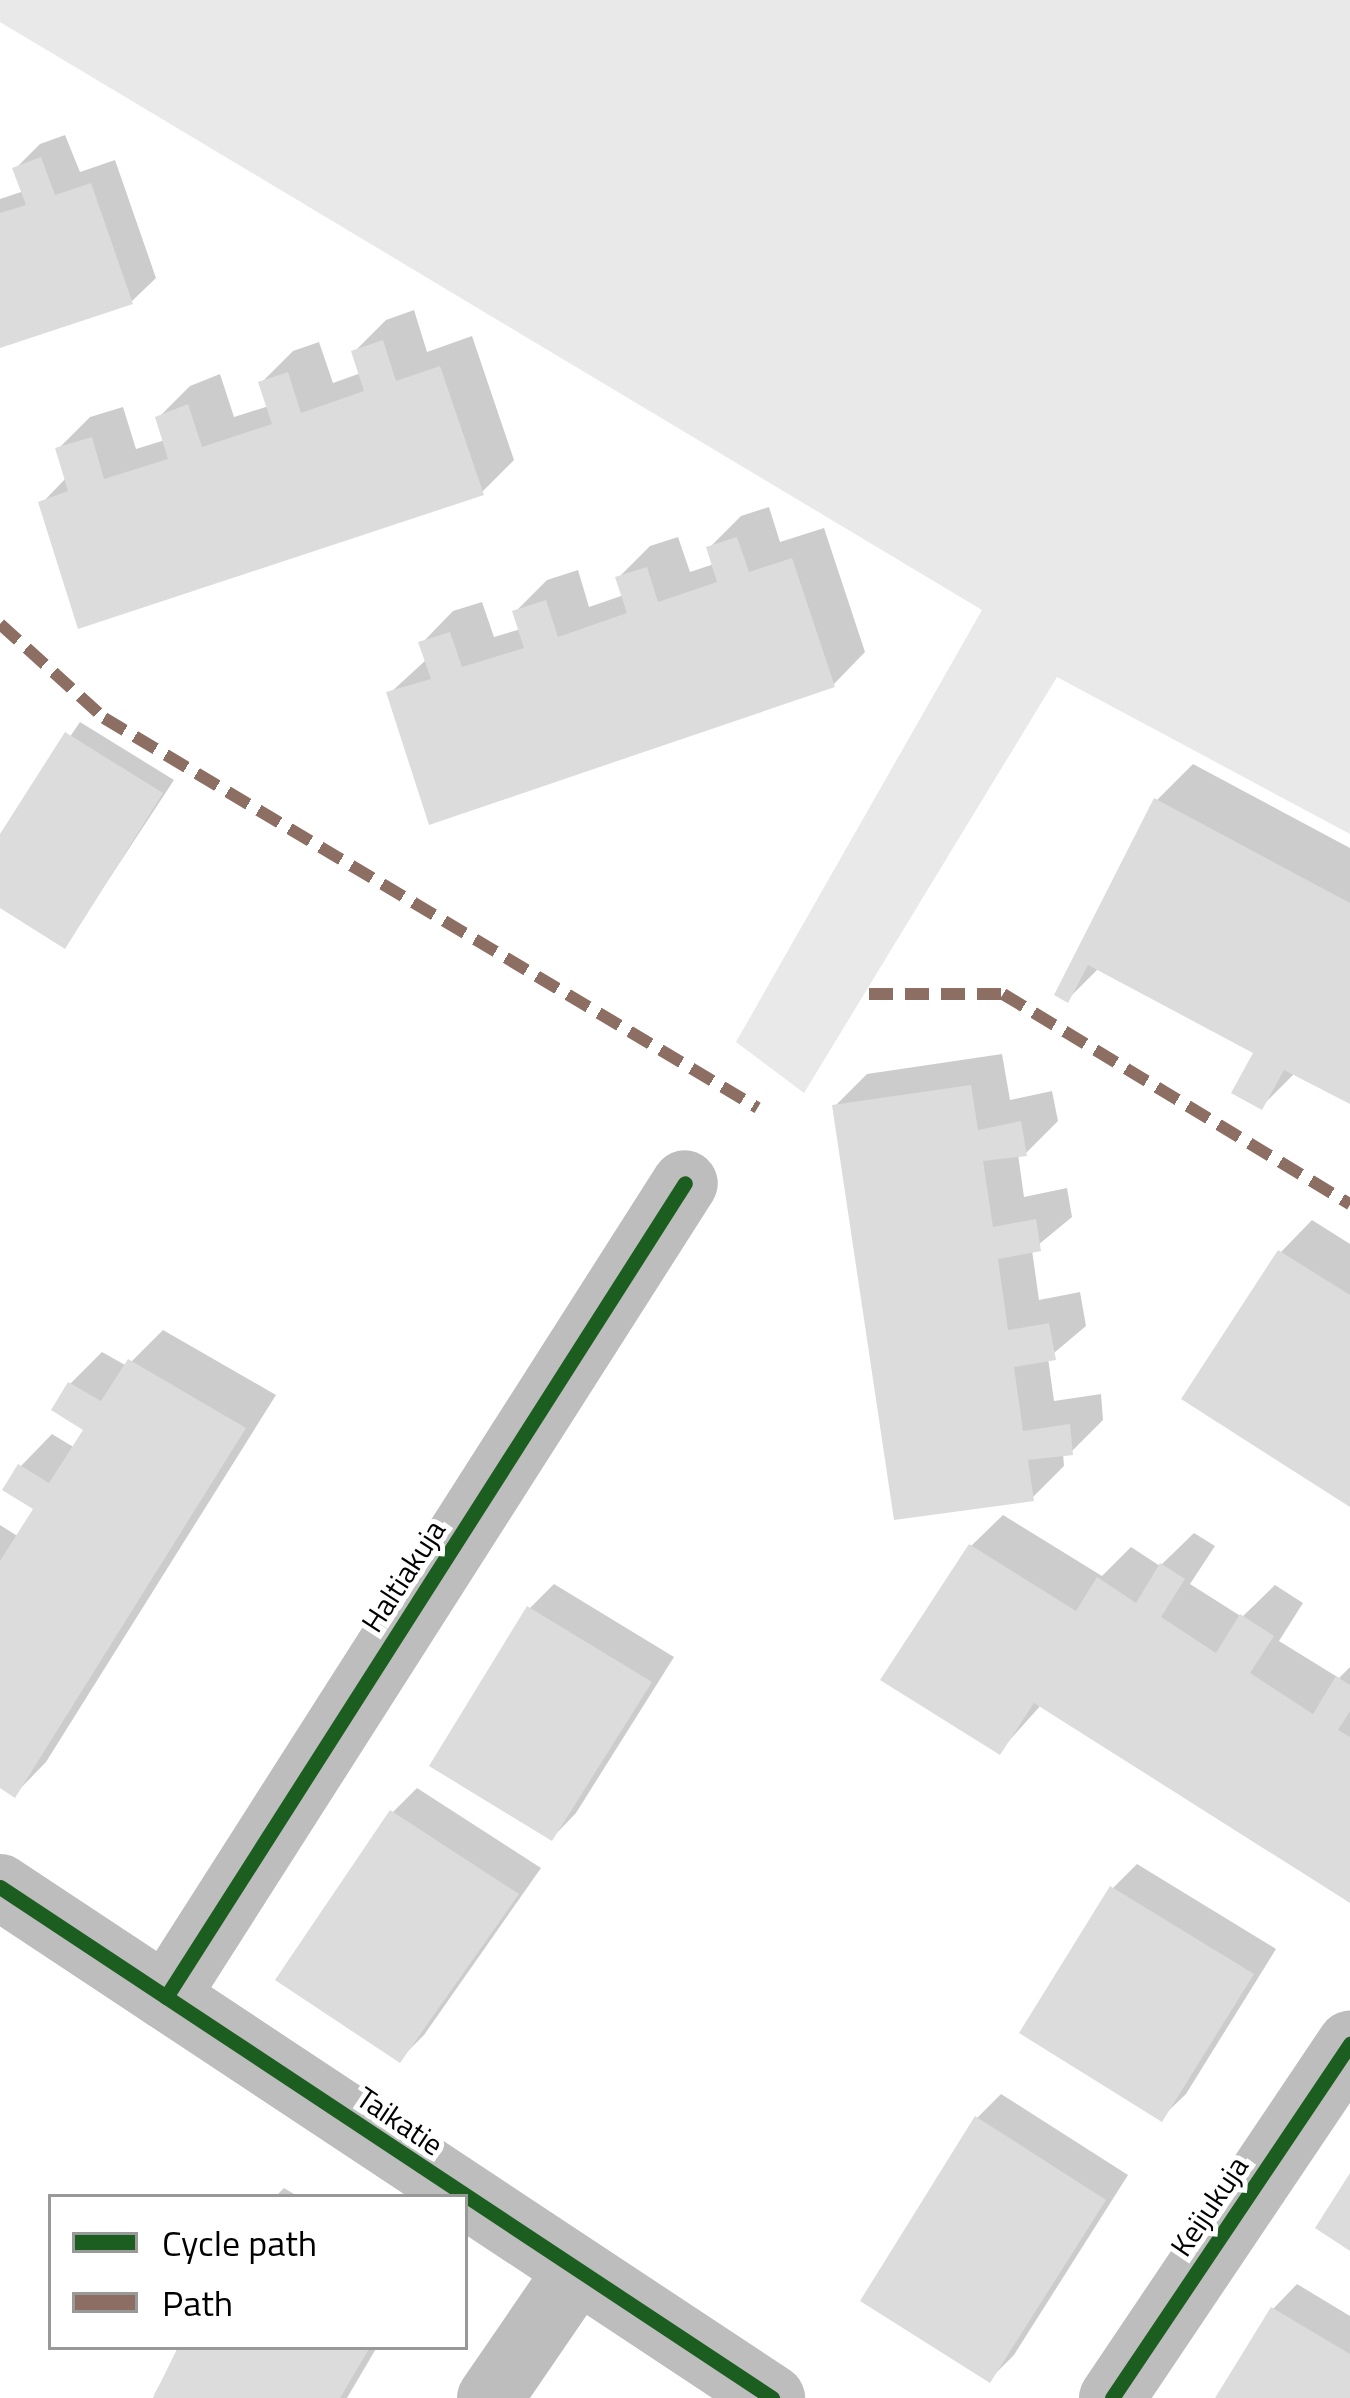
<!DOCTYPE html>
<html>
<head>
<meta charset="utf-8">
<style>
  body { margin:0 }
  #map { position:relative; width:1350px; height:2398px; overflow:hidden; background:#fff; font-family:"Titillium Web",sans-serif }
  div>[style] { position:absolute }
  .green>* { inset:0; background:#e9e9e9 }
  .shadow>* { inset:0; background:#0003 }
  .building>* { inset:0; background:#dcdcdc }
  .minor>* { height:66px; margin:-33px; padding:0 33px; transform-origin:33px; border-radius:33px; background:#bdbdbd }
  .quiet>* { height:12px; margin-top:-6px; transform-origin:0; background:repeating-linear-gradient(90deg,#8d6e63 0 24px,transparent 0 36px) }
  .cycleway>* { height:15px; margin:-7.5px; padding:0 7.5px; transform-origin:7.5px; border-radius:7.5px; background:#1b5e20 }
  span { translate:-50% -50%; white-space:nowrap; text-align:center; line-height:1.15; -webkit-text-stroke:10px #fff; paint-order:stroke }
  .street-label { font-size:30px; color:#000 }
  .legend { position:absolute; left:48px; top:2194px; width:420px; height:156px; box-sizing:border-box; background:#fff; border:3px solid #999; margin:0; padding:15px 21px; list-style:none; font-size:36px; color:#000 }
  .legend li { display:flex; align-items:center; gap:24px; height:60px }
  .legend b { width:60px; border:3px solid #999 }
</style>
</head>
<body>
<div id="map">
  <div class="green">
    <div style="clip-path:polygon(0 0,1350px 0,1350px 834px,1057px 677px,804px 1093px,736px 1042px,982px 610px,0 22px)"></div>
  </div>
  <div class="shadow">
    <div style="clip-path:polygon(65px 135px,80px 172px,115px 160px,156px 278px,131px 302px,0 345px,0 199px,24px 191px,16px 168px,40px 144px)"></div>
    <div style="clip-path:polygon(414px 310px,427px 352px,472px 336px,514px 460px,482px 492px,42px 503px,67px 477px,58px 449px,90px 417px,123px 407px,136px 449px,165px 440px,158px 418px,190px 386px,220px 374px,234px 417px,269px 406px,261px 383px,293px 351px,319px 342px,333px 383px,361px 373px,354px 352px,386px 320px)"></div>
    <div style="clip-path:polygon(769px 507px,780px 542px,824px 528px,865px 652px,834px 684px,390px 693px,427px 659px,422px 643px,453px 611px,482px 602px,494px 637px,521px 629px,515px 612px,547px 580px,578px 570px,589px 607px,624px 595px,618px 578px,650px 546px,678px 537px,690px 572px,714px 564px,709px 548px,741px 516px)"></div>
    <div style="clip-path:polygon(80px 722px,174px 780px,65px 946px,0 905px,0 840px)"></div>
    <div style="clip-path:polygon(1193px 764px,1350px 848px,1350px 1101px,1296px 1072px,1262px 1106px,1257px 1052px,1099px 968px,1068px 999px,1157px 800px)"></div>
    <div style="clip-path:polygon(1002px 1054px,1010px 1100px,1052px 1091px,1058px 1121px,1026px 1153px,1018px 1154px,1024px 1197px,1067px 1188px,1072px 1217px,1032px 1250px,1039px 1300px,1080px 1292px,1086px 1326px,1048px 1358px,1054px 1401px,1101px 1394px,1103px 1420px,1071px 1452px,1063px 1453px,1064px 1466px,1032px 1498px,835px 1106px,867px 1074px)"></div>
    <div style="clip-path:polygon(1312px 1220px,1350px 1244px,1350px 1504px,1281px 1252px)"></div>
    <div style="clip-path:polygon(163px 1330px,276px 1395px,46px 1762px,15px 1794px,0 1785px,0 1525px,19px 1537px,37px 1508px,21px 1466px,52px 1434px,75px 1448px,87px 1429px,70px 1384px,102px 1352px,127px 1366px)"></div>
    <div style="clip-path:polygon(1003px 1515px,1102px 1576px,1131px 1547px,1160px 1566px,1194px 1533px,1215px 1546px,1190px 1584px,1242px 1617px,1275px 1585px,1303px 1603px,1279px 1641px,1339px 1678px,1350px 1667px,1350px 1900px,1042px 1704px,1000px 1751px,971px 1546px)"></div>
    <div style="clip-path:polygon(554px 1584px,674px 1657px,576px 1813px,552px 1838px,530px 1608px)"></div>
    <div style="clip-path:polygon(417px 1788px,541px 1868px,424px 2035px,400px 2059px,393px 1812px)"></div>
    <div style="clip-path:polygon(1137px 1864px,1276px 1949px,1186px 2094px,1161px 2118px,1113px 1888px)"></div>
    <div style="clip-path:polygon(1001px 2094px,1128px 2175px,1014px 2355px,990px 2379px,977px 2118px)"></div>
    <div style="clip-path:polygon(284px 2188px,299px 2197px,275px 2197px)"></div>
    <div style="clip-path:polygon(1297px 2284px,1350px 2316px,1350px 2398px,1218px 2398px,1273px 2309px)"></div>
    <div style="clip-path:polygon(181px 2347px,377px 2347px,347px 2398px,159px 2398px,154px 2395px)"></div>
  </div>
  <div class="building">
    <div style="clip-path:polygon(41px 157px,55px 195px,91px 183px,133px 304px,0 348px,0 213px,26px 205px,12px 168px)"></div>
    <div style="clip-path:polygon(383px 340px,396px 381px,440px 366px,484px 495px,78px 629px,38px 502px,68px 491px,55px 448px,92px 437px,104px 479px,168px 459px,155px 417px,188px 404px,202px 447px,272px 424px,258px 382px,288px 372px,301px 413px,364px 391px,351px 351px)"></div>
    <div style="clip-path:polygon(737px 537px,749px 572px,792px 558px,835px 687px,429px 825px,386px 692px,431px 679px,418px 642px,450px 632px,462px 667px,524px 648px,512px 611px,546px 600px,558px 637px,627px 613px,615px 577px,647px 567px,658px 602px,717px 582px,706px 547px)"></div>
    <div style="clip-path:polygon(65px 732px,163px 793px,65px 949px,0 908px,0 834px)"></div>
    <div style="clip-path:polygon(1154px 798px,1350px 903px,1350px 1104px,1284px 1070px,1262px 1110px,1231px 1093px,1253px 1053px,1088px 965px,1068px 1003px,1054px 995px)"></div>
    <div style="clip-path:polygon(971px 1085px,978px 1130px,1021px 1121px,1027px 1156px,983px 1161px,993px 1227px,1036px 1219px,1041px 1251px,998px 1259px,1008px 1330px,1049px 1323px,1056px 1360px,1014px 1367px,1023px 1431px,1070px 1424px,1073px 1455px,1028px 1460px,1034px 1501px,894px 1520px,832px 1105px)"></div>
    <div style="clip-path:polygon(1278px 1250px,1350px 1295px,1350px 1507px,1181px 1399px)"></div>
    <div style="clip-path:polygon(128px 1359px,246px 1428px,15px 1798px,0 1788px,0 1561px,33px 1509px,2px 1490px,18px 1464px,49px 1483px,83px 1430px,51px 1410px,68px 1382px,101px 1401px)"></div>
    <div style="clip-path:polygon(969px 1544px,1076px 1611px,1097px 1577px,1136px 1603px,1160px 1563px,1185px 1579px,1161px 1617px,1216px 1653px,1240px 1614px,1274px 1636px,1250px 1673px,1313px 1714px,1336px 1676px,1350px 1685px,1350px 1711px,1338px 1730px,1350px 1737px,1350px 1903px,1034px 1703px,1000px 1755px,880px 1680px)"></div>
    <div style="clip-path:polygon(527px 1606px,652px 1682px,552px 1841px,429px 1766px)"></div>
    <div style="clip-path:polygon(390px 1810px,519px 1894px,400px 2063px,275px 1980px)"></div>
    <div style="clip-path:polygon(1110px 1886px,1254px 1974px,1162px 2122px,1019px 2033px)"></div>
    <div style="clip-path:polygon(975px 2116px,1106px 2200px,990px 2383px,860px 2301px)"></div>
    <div style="clip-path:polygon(1350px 2173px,1350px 2251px,1315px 2228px)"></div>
    <div style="clip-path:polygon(1271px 2307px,1350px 2354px,1350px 2398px,1215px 2398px)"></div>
    <div style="clip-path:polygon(178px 2347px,370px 2347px,340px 2398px,153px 2398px)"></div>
  </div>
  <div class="minor">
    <div style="left:0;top:1887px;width:926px;rotate:33.5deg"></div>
    <div style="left:166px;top:1997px;width:965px;rotate:-57.48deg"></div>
    <div style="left:490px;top:2398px;width:154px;rotate:-55.6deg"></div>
    <div style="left:1112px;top:2398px;width:427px;rotate:-56.1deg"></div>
  </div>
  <div class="quiet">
    <div style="left:0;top:624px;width:140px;rotate:42.1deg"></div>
    <div style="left:104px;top:718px;width:761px;rotate:30.81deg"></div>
    <div style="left:869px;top:994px;width:134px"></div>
    <div style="left:1003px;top:994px;width:406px;rotate:31.2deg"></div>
  </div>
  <div class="cycleway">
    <div style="left:0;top:1887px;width:926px;rotate:33.5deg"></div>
    <div style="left:166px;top:1997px;width:965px;rotate:-57.48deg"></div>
    <div style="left:1112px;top:2398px;width:427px;rotate:-56.1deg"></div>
  </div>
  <div class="street-label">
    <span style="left:403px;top:1576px;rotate:-57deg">Haltiakuja</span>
    <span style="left:400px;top:2121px;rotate:34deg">Taikatie</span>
    <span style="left:1209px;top:2206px;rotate:-56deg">Keijukuja</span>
  </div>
  <ul class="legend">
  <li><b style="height:15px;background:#1b5e20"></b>Cycle path</li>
  <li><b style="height:15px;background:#8d6e63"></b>Path</li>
  </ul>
</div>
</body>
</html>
